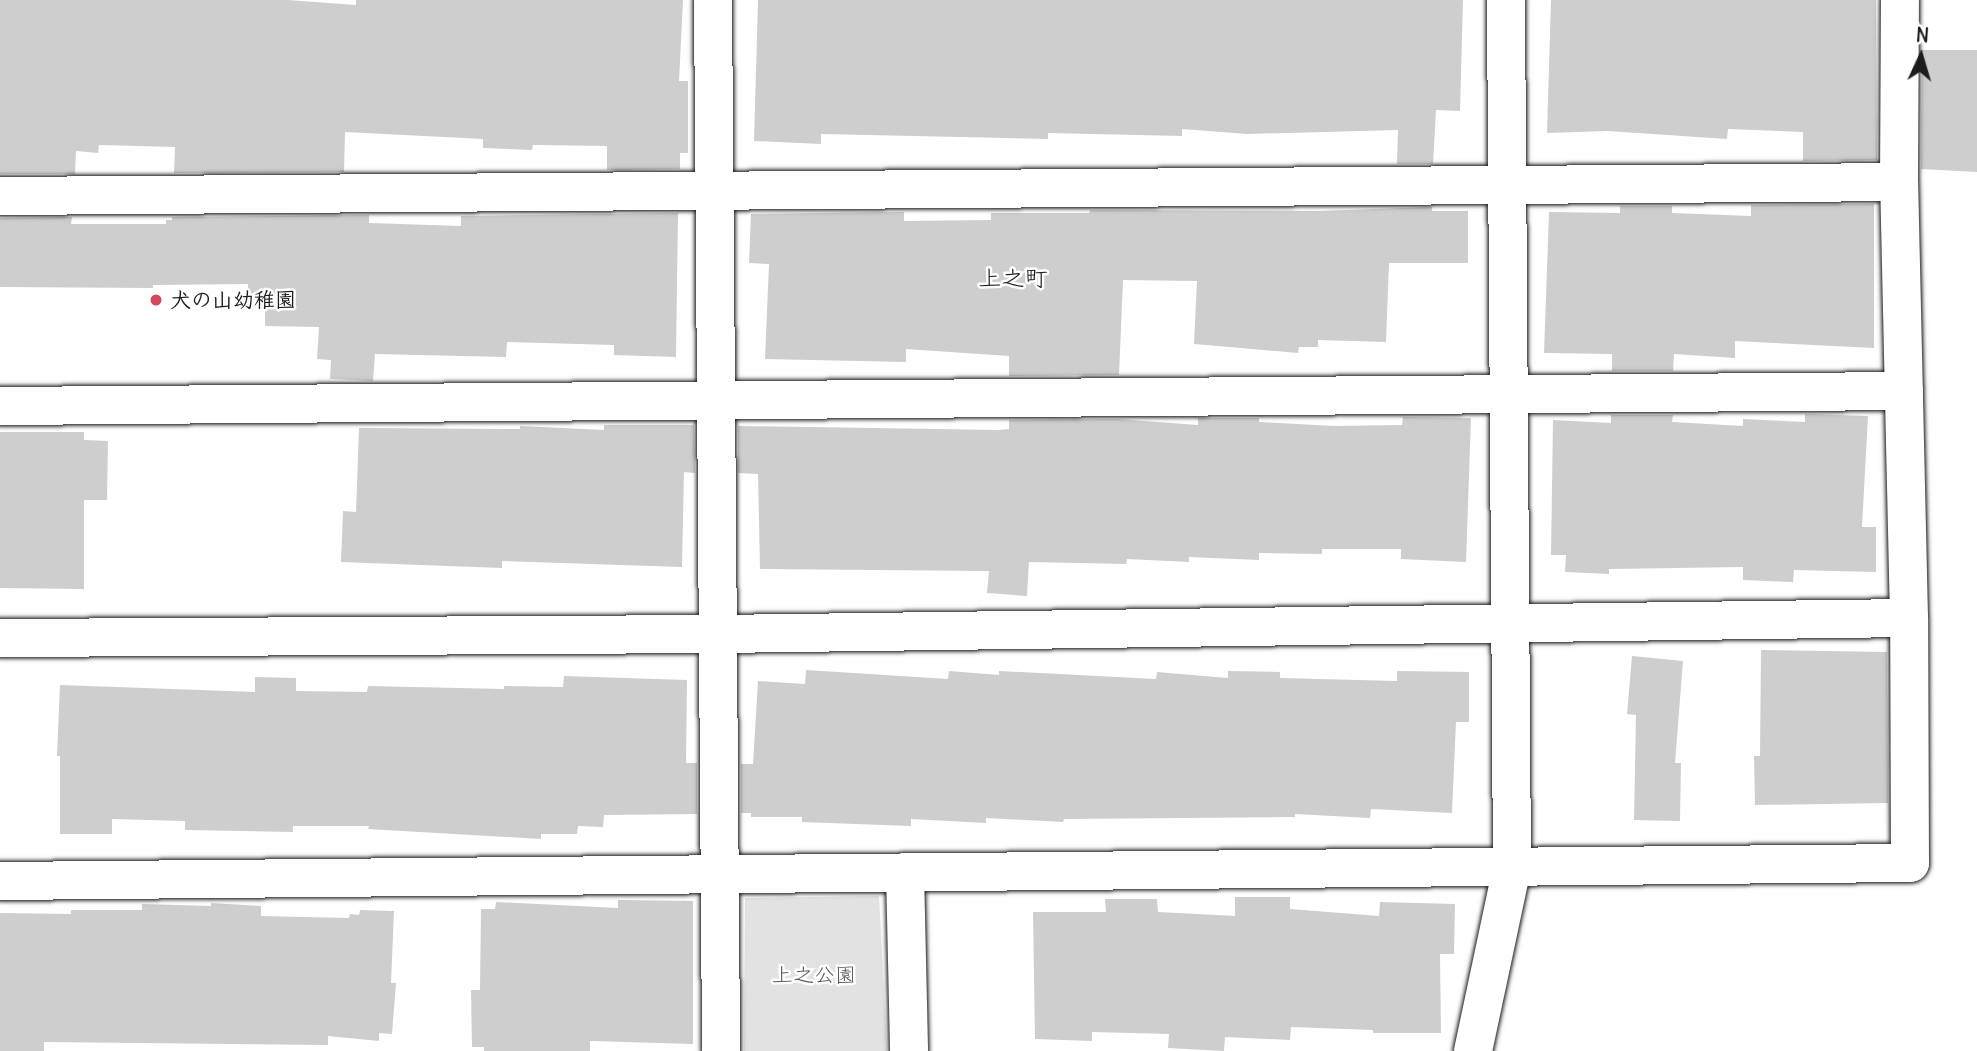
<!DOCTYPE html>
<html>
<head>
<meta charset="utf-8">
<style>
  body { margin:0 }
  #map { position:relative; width:1977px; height:1051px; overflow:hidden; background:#fff; font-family:Delius,"Klee One",sans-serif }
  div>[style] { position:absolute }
  .green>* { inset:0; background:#e2e2e2 }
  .building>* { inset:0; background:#cecece }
  .roads { filter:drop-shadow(0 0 2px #1c1c1c) drop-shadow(0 0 2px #1c1c1c) }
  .minor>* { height:38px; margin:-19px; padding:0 19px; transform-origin:19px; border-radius:19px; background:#fff }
  .dots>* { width:19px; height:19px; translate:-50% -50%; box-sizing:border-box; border:4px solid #fff; border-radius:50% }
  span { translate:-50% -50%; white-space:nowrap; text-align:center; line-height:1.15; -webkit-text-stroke:5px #fff; paint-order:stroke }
  .poi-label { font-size:21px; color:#1c1c1c; font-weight:700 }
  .left { translate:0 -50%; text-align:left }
  .park-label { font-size:21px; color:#575757 }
  .neighbourhood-label { font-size:23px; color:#1c1c1c }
  .north { position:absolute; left:1886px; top:21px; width:70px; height:70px; -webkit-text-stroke:5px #fff; paint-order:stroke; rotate:4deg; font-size:19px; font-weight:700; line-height:28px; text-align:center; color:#1c1c1c }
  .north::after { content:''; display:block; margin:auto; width:24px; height:32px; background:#1c1c1c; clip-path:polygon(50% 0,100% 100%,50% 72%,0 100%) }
</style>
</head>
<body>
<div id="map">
  <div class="green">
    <div style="clip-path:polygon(879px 896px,887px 1051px,744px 1051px,745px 898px)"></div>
  </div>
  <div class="building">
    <div style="clip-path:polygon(0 0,288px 0,356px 5px,356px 0,683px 0,679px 81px,688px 81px,688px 153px,680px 153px,680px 169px,607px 170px,607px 146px,533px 145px,532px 150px,483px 148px,483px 139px,345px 132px,344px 172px,174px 173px,175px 147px,99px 145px,98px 153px,76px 151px,75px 174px,0 174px)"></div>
    <div style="clip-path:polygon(758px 0,1463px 0,1460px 111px,1436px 110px,1433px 164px,1397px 164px,1398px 130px,1247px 134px,1182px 129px,1182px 136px,1048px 133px,1048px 139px,821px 134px,821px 144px,754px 141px)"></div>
    <div style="clip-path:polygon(1551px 0,1876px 0,1877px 160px,1803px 161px,1803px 132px,1728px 129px,1727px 139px,1608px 131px,1547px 133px)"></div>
    <div style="clip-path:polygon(1922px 50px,1977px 50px,1977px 172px,1921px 169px)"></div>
    <div style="clip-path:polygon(1874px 204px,1874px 348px,1735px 341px,1735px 358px,1674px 354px,1673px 371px,1612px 371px,1612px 354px,1544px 353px,1549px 212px,1620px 213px,1620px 206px,1672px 206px,1672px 213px,1751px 216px,1751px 205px)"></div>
    <div style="clip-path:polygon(1432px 207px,1432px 211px,1468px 211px,1468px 263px,1389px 263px,1386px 342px,1318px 340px,1318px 347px,1299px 347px,1298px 353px,1194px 344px,1197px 281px,1123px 280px,1119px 375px,1009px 376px,1009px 356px,906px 349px,906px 362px,765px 359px,769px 264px,749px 263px,751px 214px,904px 212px,904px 221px,991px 220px,991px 213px,1089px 213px,1090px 210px,1319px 211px)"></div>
    <div style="clip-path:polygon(678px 213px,676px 357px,614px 355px,614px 345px,507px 342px,506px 357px,375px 354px,373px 381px,330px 379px,331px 360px,317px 359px,319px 327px,265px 326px,265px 295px,248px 295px,248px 284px,153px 285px,153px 288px,0 287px,0 218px,72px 217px,71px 224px,166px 224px,166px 220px,172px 220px,172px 217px,369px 215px,369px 223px,461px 226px,461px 216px)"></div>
    <div style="clip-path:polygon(1805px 414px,1868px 416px,1862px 527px,1876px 527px,1876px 572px,1794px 570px,1793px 582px,1743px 580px,1743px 567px,1609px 569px,1609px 574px,1565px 572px,1566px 555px,1551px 555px,1553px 420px,1611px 423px,1611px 415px,1673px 415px,1672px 422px,1743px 426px,1743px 419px,1805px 422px)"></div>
    <div style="clip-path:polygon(1403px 417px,1471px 418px,1466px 562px,1401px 559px,1401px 549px,1322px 549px,1322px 554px,1259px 553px,1259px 560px,1189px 557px,1189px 562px,1127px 559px,1126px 564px,1029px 562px,1027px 596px,987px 593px,989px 571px,760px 569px,758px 474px,738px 473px,738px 426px,999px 430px,1009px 429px,1009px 420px,1117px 419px,1198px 425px,1198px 418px,1259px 418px,1259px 422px,1334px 426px,1402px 425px)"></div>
    <div style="clip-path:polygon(604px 425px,694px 425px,695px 473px,684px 472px,682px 567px,502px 561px,502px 568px,341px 562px,343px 511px,356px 512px,359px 428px,520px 429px,520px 426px,604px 430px)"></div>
    <div style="clip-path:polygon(0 432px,84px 432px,84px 440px,108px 441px,107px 500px,84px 500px,84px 589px,0 588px)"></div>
    <div style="clip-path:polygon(1761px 650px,1887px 652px,1888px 803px,1755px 805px,1754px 756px,1760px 756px)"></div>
    <div style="clip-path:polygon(1632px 656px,1683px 661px,1675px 763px,1681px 763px,1680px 821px,1634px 820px,1636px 715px,1627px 714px)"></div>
    <div style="clip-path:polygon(806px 670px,948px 679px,949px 671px,999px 675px,999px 671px,1156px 679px,1157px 672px,1228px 678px,1228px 671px,1280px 672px,1280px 678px,1397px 681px,1397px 671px,1469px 672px,1469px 722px,1456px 722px,1452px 813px,1371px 809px,1370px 818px,1295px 814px,1295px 817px,1064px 819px,1063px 822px,986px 818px,986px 823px,911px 819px,911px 826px,802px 822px,802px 817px,751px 817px,751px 813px,741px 813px,741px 764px,753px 764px,758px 681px,805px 684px)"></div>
    <div style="clip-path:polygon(564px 676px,687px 680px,686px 763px,697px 763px,697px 814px,604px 815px,603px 827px,578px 826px,577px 834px,541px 834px,541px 839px,368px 829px,369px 826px,293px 826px,293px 832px,185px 830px,185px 821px,112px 819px,112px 834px,60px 834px,60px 756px,57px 756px,60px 685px,255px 692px,255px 677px,296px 678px,296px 691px,367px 692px,368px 686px,504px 689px,504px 686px,563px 687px)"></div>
    <div style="clip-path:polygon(1235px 897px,1290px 897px,1290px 909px,1379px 916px,1380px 902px,1455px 904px,1454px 954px,1440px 954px,1441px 1033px,1373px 1033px,1373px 1030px,1291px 1027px,1290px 1040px,1225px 1037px,1224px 1051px,1168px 1048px,1169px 1034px,1092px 1032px,1092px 1041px,1035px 1039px,1033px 912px,1106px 912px,1105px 899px,1157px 899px,1158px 912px,1235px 916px)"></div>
    <div style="clip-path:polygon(618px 900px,693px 901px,693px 1044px,590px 1041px,590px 1051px,484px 1051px,484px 1047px,472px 1047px,471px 990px,480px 990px,481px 909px,495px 909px,496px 902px,618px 908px)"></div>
    <div style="clip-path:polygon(211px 903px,261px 906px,261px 916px,349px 918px,350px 914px,359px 915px,360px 910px,394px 911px,391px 983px,396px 983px,392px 1034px,379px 1033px,379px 1041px,328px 1036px,328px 1045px,44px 1042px,44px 1051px,0 1051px,0 913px,71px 914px,71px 910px,142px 910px,142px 904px,211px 906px)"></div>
  </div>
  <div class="roads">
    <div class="minor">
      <div style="left:713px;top:0;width:1051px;rotate:89.56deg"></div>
      <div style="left:0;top:196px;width:1899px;rotate:-0.42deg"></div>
      <div style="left:0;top:406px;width:1904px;rotate:-0.45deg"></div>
      <div style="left:0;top:638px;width:718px;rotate:-0.32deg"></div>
      <div style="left:718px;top:634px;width:1191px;rotate:-0.77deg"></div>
      <div style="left:905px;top:872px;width:179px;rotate:88.7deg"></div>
      <div style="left:0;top:881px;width:1910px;rotate:-0.54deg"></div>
      <div style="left:1910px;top:863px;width:245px;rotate:-90.2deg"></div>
      <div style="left:1909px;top:618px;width:436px;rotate:-91.3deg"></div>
      <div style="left:1899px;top:182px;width:182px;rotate:-89.7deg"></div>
      <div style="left:1473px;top:1051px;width:188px;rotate:-78deg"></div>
      <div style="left:1512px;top:867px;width:867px;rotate:-90.4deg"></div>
    </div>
  </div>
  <div class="dots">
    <div style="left:156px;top:300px;background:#d1495b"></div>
  </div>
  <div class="poi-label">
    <span class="left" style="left:170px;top:300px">犬の山幼稚園</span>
  </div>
  <div class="park-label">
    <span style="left:814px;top:975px">上之公園</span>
  </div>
  <div class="neighbourhood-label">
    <span style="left:1013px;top:278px">上之町</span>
  </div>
  <div class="north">N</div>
</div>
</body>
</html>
